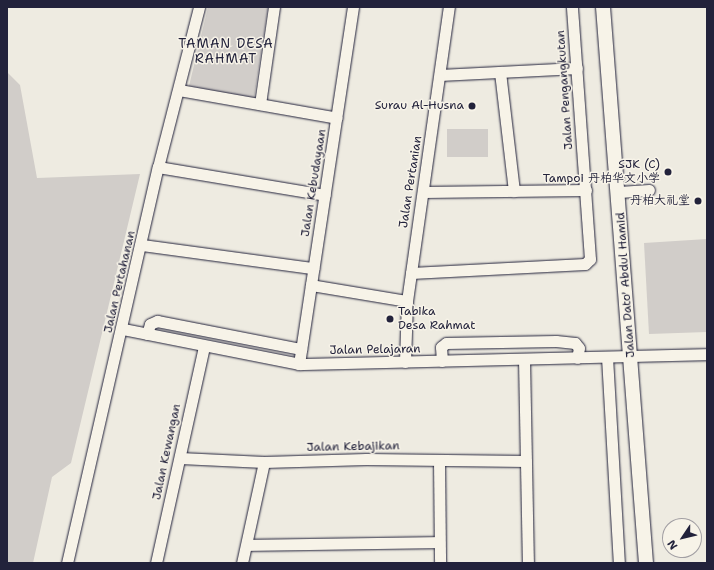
<!DOCTYPE html>
<html>
<head>
<meta charset="utf-8">
<style>
  body { margin:0 }
  #map { position:relative; width:714px; height:570px; overflow:hidden; background:#eeebe1; font-family:"Shantell Sans","LXGW WenKai TC",sans-serif }
  div>[style] { position:absolute }
  .green>* { inset:0; background:#d1cdc9 }
  .roads { filter:drop-shadow(0 0 1px #22223b) drop-shadow(0 0 1px #22223b) }
  .minor>* { height:11px; margin:-5.5px; padding:0 5.5px; transform-origin:5.5px; border-radius:5.5px; background:#f7f3e8 }
  .tertiary>* { height:14px; margin:-7px; padding:0 7px; transform-origin:7px; border-radius:7px; background:#f7f3e8 }
  .dots>* { width:11px; height:11px; translate:-50% -50%; box-sizing:border-box; border:2px solid #f7f3e8; border-radius:50% }
  span { translate:-50% -50%; white-space:nowrap; text-align:center; line-height:1.15; -webkit-text-stroke:3px #f7f3e8; paint-order:stroke }
  .street-label { font-size:12px; color:#22223b }
  .poi-label { font-size:12px; color:#22223b }
  .right { translate:-100% -50%; text-align:right }
  .left { translate:0 -50%; text-align:left }
  .neighbourhood-label { font-size:13px; color:#22223b; letter-spacing:1px }
  .frame { position:absolute; inset:0; border:8px solid #22223b; pointer-events:none }
  .north { position:absolute; left:662px; top:518px; width:40px; height:40px; box-sizing:border-box; background:#f7f3e8; border:1px solid #a29fa3; border-radius:50%; rotate:235deg; font-size:11px; font-weight:700; line-height:16px; text-align:center; color:#22223b }
  .north::after { content:''; display:block; margin:auto; width:14px; height:18px; background:#22223b; clip-path:polygon(50% 0,100% 100%,50% 72%,0 100%) }
</style>
</head>
<body>
<div id="map">
  <div class="green">
    <div style="clip-path:polygon(208px 7px,268px 7px,254px 99px,189px 86px)"></div>
    <div style="clip-path:polygon(7px 72px,20px 85px,37px 178px,140px 174px,71px 463px,52px 477px,33px 563px,7px 563px)"></div>
    <div style="clip-path:polygon(447px 129px,488px 129px,488px 157px,447px 157px)"></div>
    <div style="clip-path:polygon(707px 239px,707px 332px,649px 334px,644px 243px)"></div>
  </div>
  <div class="roads">
    <div class="minor">
      <div style="left:500px;top:72px;width:120px;rotate:83.3deg"></div>
      <div style="left:440px;top:75px;width:137px;rotate:-2.9deg"></div>
      <div style="left:179px;top:90px;width:160px;rotate:10deg"></div>
      <div style="left:260px;top:104px;width:98px;rotate:-81.8deg"></div>
      <div style="left:158px;top:167px;width:169px;rotate:9.5deg"></div>
      <div style="left:423px;top:192px;width:163px;rotate:-0.7deg"></div>
      <div style="left:619px;top:192px;width:30px;rotate:-4deg"></div>
      <div style="left:142px;top:245px;width:173px;rotate:7.7deg"></div>
      <div style="left:411px;top:273px;width:174px;rotate:-3deg"></div>
      <div style="left:585px;top:264px;width:7px;rotate:-45deg"></div>
      <div style="left:590px;top:259px;width:253px;rotate:-94.1deg"></div>
      <div style="left:311px;top:285px;width:97px;rotate:9.5deg"></div>
      <div style="left:123px;top:329px;width:179px;rotate:11.2deg"></div>
      <div style="left:299px;top:364px;width:408px;rotate:-1.4deg"></div>
      <div style="left:147px;top:334px;width:10px;rotate:-73deg"></div>
      <div style="left:150px;top:324px;width:8px;rotate:-23deg"></div>
      <div style="left:157px;top:321px;width:147px;rotate:11deg"></div>
      <div style="left:607px;top:357px;width:206px;rotate:86.7deg"></div>
      <div style="left:524px;top:359px;width:204px;rotate:88.9deg"></div>
      <div style="left:442px;top:361px;width:14px;rotate:-94deg"></div>
      <div style="left:441px;top:347px;width:6px;rotate:-39deg"></div>
      <div style="left:446px;top:343px;width:110px;rotate:-1deg"></div>
      <div style="left:556px;top:341px;width:19px;rotate:6deg"></div>
      <div style="left:575px;top:343px;width:6px;rotate:51deg"></div>
      <div style="left:579px;top:348px;width:10px;rotate:101deg"></div>
      <div style="left:405px;top:362px;width:61px;rotate:-88.1deg"></div>
      <div style="left:407px;top:301px;width:297px;rotate:-81.9deg"></div>
      <div style="left:299px;top:364px;width:361px;rotate:-81.4deg"></div>
      <div style="left:180px;top:458px;width:84px;rotate:2.7deg"></div>
      <div style="left:264px;top:462px;width:102px;rotate:-1.7deg"></div>
      <div style="left:366px;top:459px;width:160px;rotate:0.7deg"></div>
      <div style="left:439px;top:460px;width:103px;rotate:89.4deg"></div>
      <div style="left:247px;top:545px;width:192px;rotate:-0.9deg"></div>
      <div style="left:67px;top:563px;width:406px;rotate:-77.1deg"></div>
      <div style="left:158px;top:167px;width:165px;rotate:-75.6deg"></div>
      <div style="left:156px;top:563px;width:221px;rotate:-77.5deg"></div>
      <div style="left:242px;top:563px;width:103px;rotate:-77.7deg"></div>
    </div>
    <div class="tertiary">
      <div style="left:603px;top:7px;width:558px;rotate:85.58deg"></div>
    </div>
  </div>
  <div class="dots">
    <div style="left:472px;top:106px;background:#22223b"></div>
    <div style="left:668px;top:172px;background:#22223b"></div>
    <div style="left:698px;top:201px;background:#22223b"></div>
    <div style="left:390px;top:319px;background:#22223b"></div>
  </div>
  <div class="street-label">
    <span style="left:565px;top:90px;rotate:-94deg">Jalan Pengangkutan</span>
    <span style="left:411px;top:182px;rotate:-81deg">Jalan Pertanian</span>
    <span style="left:314px;top:183px;rotate:-81deg">Jalan Kebudayaan</span>
    <span style="left:120px;top:282px;rotate:-77deg">Jalan Pertahanan</span>
    <span style="left:626px;top:285px;rotate:-94deg">Jalan Dato' Abdul Hamid</span>
    <span style="left:375px;top:350px;rotate:-1deg">Jalan Pelajaran</span>
    <span style="left:353px;top:447px;rotate:-1deg">Jalan Kebajikan</span>
    <span style="left:167px;top:452px;rotate:-78deg">Jalan Kewangan</span>
  </div>
  <div class="poi-label">
    <span class="right" style="left:464px;top:106px">Surau Al-Husna</span>
    <span class="right" style="left:660px;top:172px">SJK (C)<br>Tampoi 丹柏华文小学</span>
    <span class="right" style="left:690px;top:201px">丹柏大礼堂</span>
    <span class="left" style="left:398px;top:319px">Tabika<br>Desa Rahmat</span>
  </div>
  <div class="neighbourhood-label">
    <span style="left:226px;top:52px">TAMAN DESA<br>RAHMAT</span>
  </div>
  <div class="frame"></div>
  <div class="north">N</div>
</div>
</body>
</html>
